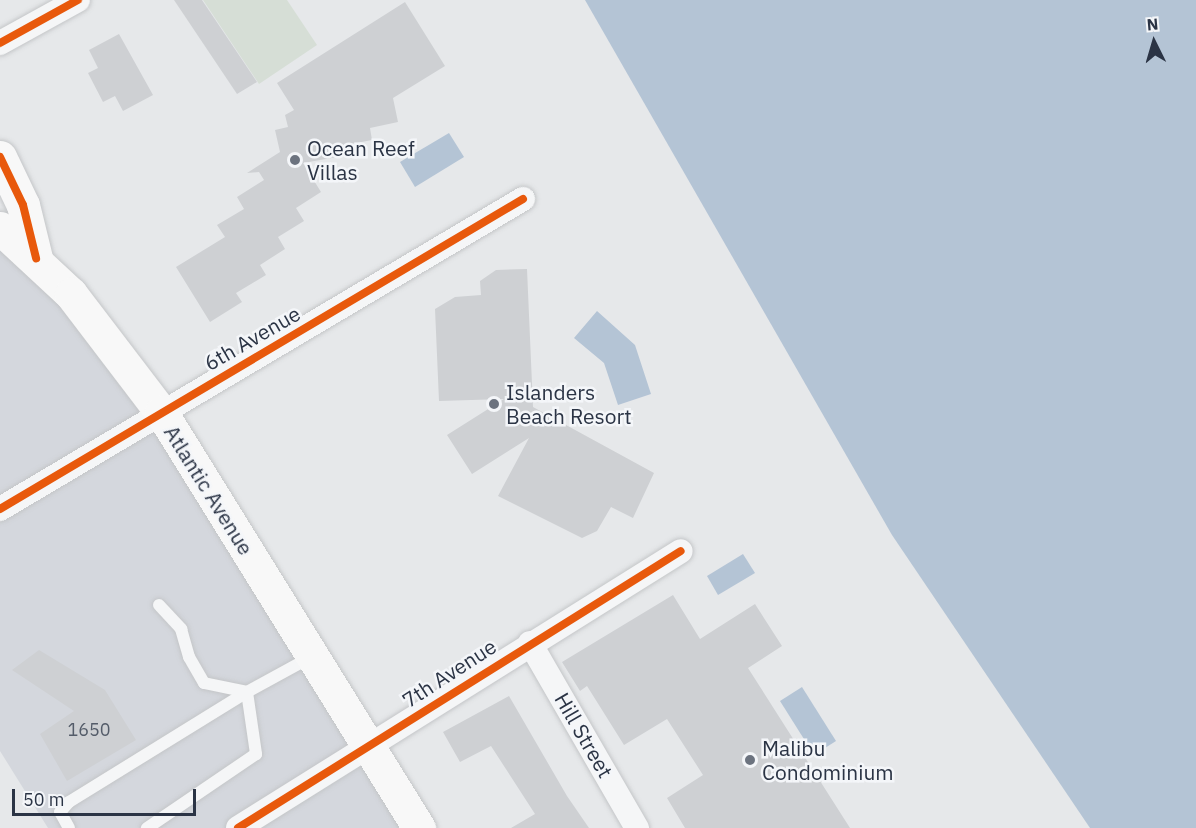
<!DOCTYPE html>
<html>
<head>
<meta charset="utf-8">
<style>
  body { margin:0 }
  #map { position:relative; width:1196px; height:828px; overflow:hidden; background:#e6e8ea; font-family:"IBM Plex Sans",sans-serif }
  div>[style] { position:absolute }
  .built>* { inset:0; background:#d4d7dd }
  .green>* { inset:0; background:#d6ded6 }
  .water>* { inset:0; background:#b4c4d5 }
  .building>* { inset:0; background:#ced0d3 }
  .roads { filter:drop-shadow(0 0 2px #c4c6c8) drop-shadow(0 0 2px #c4c6c8) }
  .lane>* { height:12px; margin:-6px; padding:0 6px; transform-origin:6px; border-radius:6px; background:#f5f6f7 }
  .street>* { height:24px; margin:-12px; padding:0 12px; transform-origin:12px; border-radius:12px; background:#f5f6f7 }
  .secondary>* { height:33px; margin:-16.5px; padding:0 16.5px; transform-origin:16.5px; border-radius:16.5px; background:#f8f8f8 }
  .cycleway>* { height:8px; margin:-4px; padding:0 4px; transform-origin:4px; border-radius:4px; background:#e8590c }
  .dots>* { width:16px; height:16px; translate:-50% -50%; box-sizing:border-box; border:3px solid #f4f6f9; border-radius:50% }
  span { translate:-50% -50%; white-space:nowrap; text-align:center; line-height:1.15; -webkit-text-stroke:5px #f4f6f9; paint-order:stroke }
  .number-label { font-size:18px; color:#545c69 }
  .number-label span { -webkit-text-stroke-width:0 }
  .poi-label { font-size:21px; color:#2b3445 }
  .left { translate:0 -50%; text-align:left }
  .street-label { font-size:21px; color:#2b3445 }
  .north { position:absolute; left:1124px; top:12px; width:60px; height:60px; -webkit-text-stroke:4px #f4f6f9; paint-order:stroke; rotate:355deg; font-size:16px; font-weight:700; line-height:24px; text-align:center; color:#2b3445 }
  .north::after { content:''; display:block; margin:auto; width:21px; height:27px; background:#2b3445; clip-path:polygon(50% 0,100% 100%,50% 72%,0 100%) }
  .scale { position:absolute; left:12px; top:789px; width:184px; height:27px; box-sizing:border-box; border:3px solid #2b3445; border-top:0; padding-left:8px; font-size:18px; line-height:21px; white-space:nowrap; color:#2b3445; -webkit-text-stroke:4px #f4f6f9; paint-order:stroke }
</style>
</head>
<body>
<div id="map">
  <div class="built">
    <div style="clip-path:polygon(0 228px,36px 258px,368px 747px,238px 828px,48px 828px,0 751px)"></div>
    <div style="clip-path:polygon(363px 764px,402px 828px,261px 828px)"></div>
  </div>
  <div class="green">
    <div style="clip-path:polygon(203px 0,287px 0,317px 45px,259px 84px)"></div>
  </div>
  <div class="water">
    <div style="clip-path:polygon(585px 0,1196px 0,1196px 828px,1090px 828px,892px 535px)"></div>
    <div style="clip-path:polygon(449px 133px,464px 157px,415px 187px,400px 162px)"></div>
    <div style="clip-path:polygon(597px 311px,635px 345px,651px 394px,618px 405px,604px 363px,574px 338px)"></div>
    <div style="clip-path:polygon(743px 554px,755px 573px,718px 595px,707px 576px)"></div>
    <div style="clip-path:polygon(802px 687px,836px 741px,814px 755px,780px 701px)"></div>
  </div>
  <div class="building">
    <div style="clip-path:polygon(174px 0,202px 0,257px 82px,237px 94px)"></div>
    <div style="clip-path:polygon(405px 2px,445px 66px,393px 98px,398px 122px,370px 128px,372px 140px,341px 146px,343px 156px,303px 163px,321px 192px,296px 208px,304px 221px,278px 237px,285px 249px,260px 265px,266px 275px,236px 293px,242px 302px,210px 322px,176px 267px,225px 237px,217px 225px,244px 209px,237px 197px,264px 180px,259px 172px,247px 173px,280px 152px,275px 130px,288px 127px,285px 115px,294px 110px,277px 83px)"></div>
    <div style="clip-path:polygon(119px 34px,153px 95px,123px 111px,115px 96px,103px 102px,88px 73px,98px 68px,89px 50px)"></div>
    <div style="clip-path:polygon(527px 269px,533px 407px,654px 473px,633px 518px,611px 507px,597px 531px,582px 538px,498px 496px,529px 438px,472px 474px,447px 435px,504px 399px,439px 401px,435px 309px,455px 297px,481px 295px,480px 281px,496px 270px)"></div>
    <div style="clip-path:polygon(673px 595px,700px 639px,755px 604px,782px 646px,748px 668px,850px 828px,685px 828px,667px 798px,703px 775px,667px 719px,624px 745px,587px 686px,580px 691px,562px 662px)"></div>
    <div style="clip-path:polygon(39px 650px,105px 690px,136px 740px,67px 781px,40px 734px,74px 711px,12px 670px)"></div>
    <div style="clip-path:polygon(509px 696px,567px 796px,589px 828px,511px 828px,535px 814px,491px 746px,460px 762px,443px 732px)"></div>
  </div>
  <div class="roads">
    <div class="lane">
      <div style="left:159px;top:605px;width:33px;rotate:47deg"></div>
      <div style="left:181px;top:629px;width:29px;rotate:74deg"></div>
      <div style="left:189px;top:657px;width:30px;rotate:60deg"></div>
      <div style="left:204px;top:683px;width:44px;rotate:11.8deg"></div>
      <div style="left:247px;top:692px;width:73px;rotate:-28.7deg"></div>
      <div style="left:69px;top:828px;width:18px;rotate:-119deg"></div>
      <div style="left:60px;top:812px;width:13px;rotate:-48deg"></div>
      <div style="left:69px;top:802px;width:209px;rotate:-31.7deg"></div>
      <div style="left:247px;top:692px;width:63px;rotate:81.7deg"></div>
      <div style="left:256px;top:754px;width:132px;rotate:145.8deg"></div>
    </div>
    <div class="street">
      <div style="left:0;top:43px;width:89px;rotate:-28.9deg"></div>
      <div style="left:0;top:509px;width:608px;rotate:-30.66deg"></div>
      <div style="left:530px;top:643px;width:214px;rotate:60deg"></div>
      <div style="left:238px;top:828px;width:522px;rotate:-32.02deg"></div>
    </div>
    <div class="secondary">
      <div style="left:0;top:157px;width:53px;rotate:64.4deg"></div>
      <div style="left:23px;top:205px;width:55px;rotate:76.2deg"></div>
      <div style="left:0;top:228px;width:97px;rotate:42.9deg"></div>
      <div style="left:71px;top:294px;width:148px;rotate:52.7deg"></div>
      <div style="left:161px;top:412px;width:490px;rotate:58.2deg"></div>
    </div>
  </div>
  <div class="cycleway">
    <div style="left:0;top:43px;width:89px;rotate:-28.9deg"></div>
    <div style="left:0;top:157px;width:53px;rotate:64.4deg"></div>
    <div style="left:23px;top:205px;width:55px;rotate:76.2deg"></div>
    <div style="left:0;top:509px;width:608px;rotate:-30.66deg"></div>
    <div style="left:238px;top:828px;width:522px;rotate:-32.02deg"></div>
  </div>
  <div class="dots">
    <div style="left:295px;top:160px;background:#6c737f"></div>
    <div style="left:494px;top:404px;background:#6c737f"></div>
    <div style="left:750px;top:760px;background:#6c737f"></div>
  </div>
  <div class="number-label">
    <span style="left:89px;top:730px">1650</span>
  </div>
  <div class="poi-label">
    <span class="left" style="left:307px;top:160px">Ocean Reef<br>Villas</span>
    <span class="left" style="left:506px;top:404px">Islanders<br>Beach Resort</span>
    <span class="left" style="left:762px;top:760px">Malibu<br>Condominium</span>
  </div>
  <div class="street-label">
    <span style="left:252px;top:338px;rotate:-30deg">6th Avenue</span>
    <span style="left:209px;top:490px;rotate:58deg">Atlantic Avenue</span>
    <span style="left:449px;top:673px;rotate:-33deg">7th Avenue</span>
    <span style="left:584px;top:735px;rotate:60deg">Hill Street</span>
  </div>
  <div class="north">N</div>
  <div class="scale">50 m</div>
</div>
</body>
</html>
